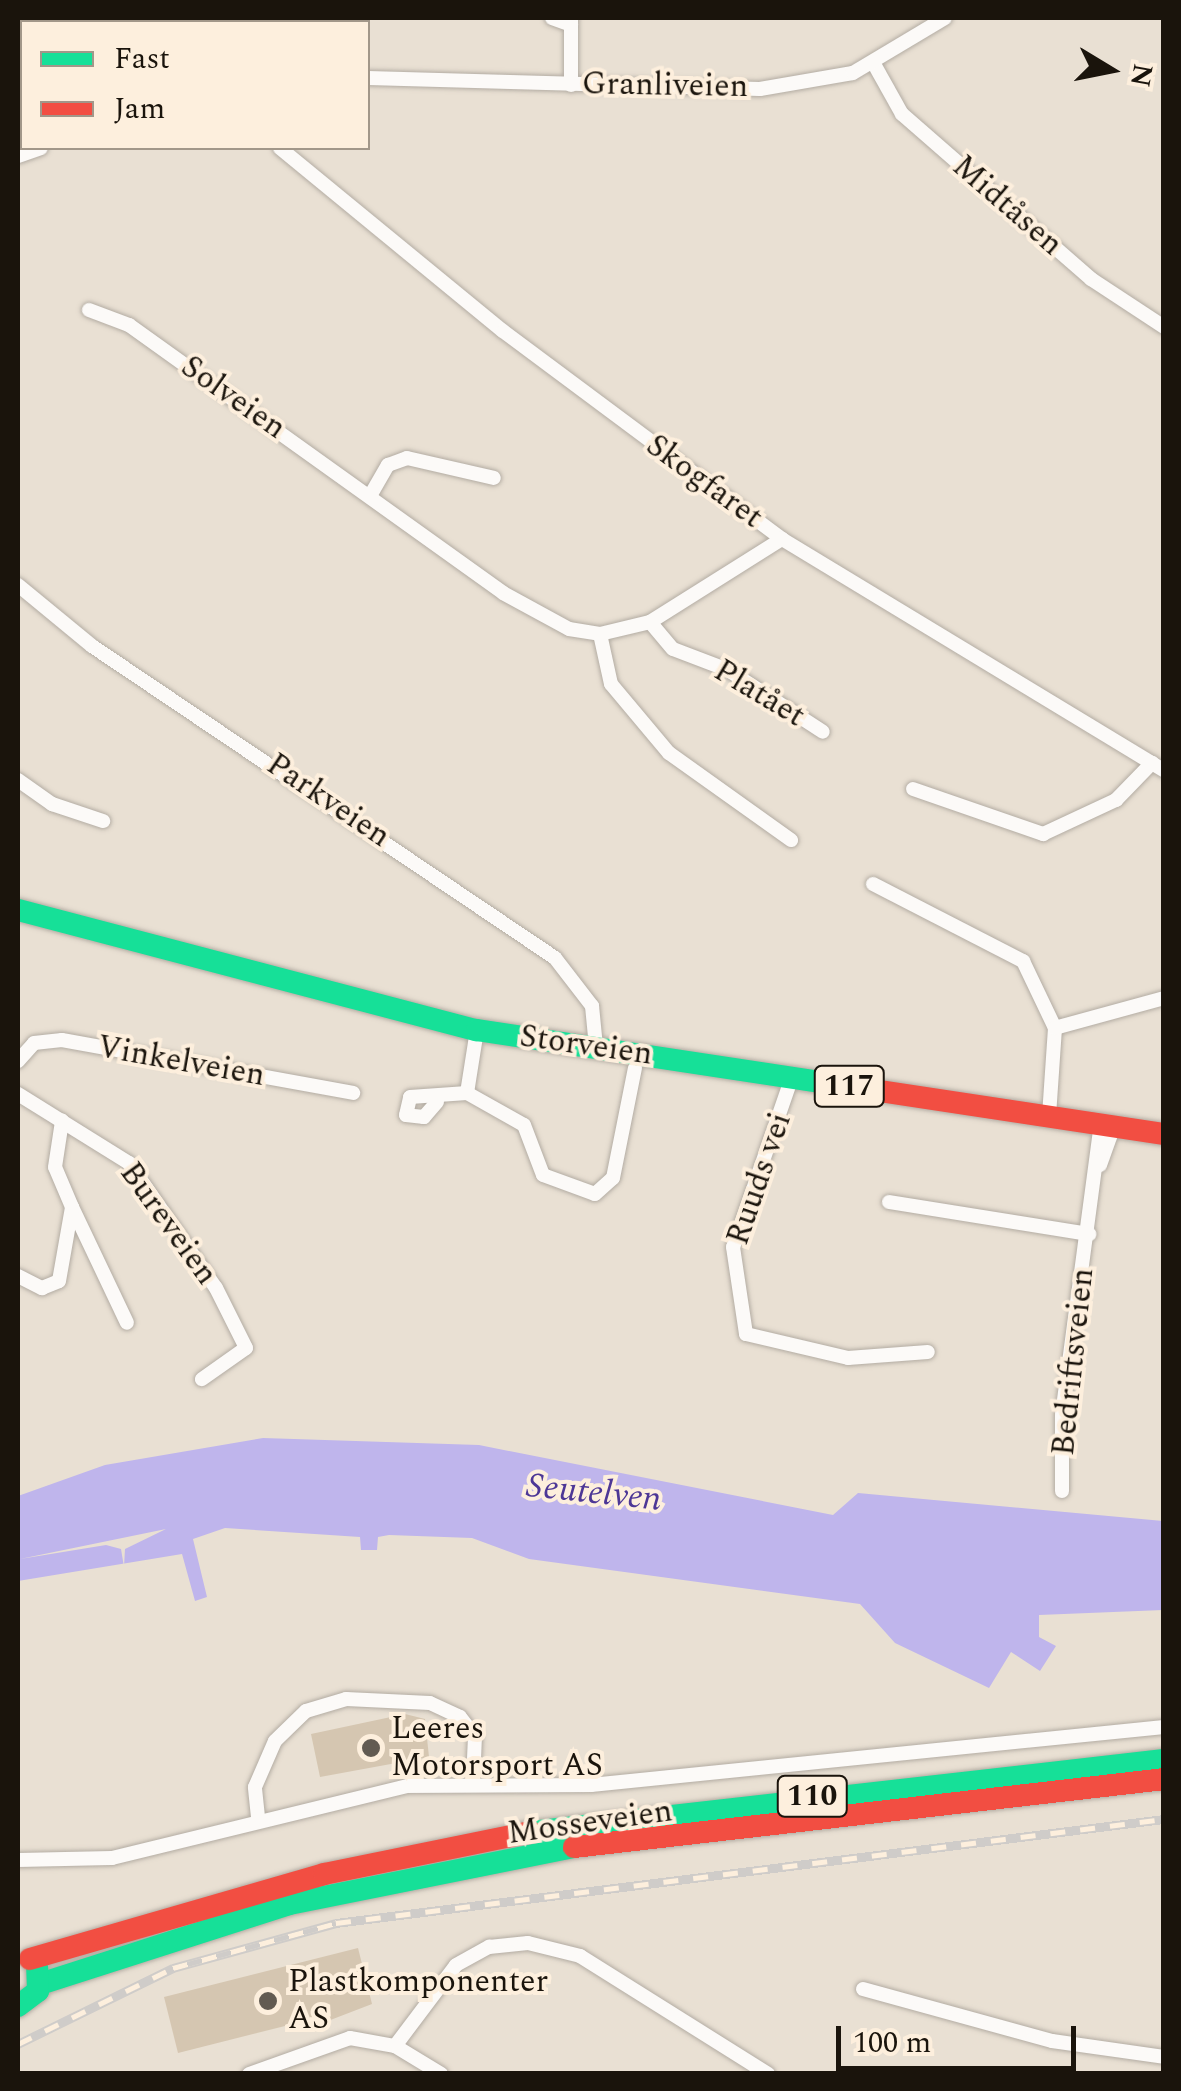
<!DOCTYPE html>
<html>
<head>
<meta charset="utf-8">
<style>
  body { margin:0 }
  #map { position:relative; width:1181px; height:2091px; overflow:hidden; background:#e9e0d3; font-family:Spectral,serif }
  div>[style] { position:absolute }
  .water>* { inset:0; background:#bfb5ec }
  .pier>* { inset:0; background:#e9e0d3 }
  .building>* { inset:0; background:#d5c6b1 }
  .roads { filter:drop-shadow(0 0 2px #b3aca3) drop-shadow(0 0 2px #b3aca3) }
  .street>* { height:14px; margin:-7px; padding:0 7px; transform-origin:7px; border-radius:7px; background:#fcfaf8 }
  .fast>* { height:22px; margin:-11px; padding:0 11px; transform-origin:11px; border-radius:11px; background:#16e098 }
  .jam>* { height:22px; margin:-11px; padding:0 11px; transform-origin:11px; border-radius:11px; background:#f24e42 }
  .rail>* { height:9px; margin-top:-4.5px; transform-origin:0; background:repeating-linear-gradient(90deg,#fdefdd 0 15px,#cfccc9 0 30px); box-sizing:border-box; border-block:2px solid #cfccc9 }
  .dots>* { width:28px; height:28px; translate:-50% -50%; box-sizing:border-box; border:5px solid #fdefdd; border-radius:50% }
  span { translate:-50% -50%; white-space:nowrap; text-align:center; line-height:1.15; -webkit-text-stroke:8px #fdefdd; paint-order:stroke }
  .shield-label span { padding:2px 8px; background:#fdefdd; border:2px solid; border-radius:8px; -webkit-text-stroke-width:0 }
  .shield-label { font-size:30px; color:#1a140c; font-weight:700 }
  .street-label { font-size:32px; color:#1a140c }
  .poi-label { font-size:32px; color:#1a140c }
  .left { translate:0 -50%; text-align:left }
  .water-label { font-size:35px; color:#4d3796; font-style:italic }
  .frame { position:absolute; inset:0; border:20px solid #1a140c; pointer-events:none }
  .legend { position:absolute; left:20px; top:20px; width:350px; height:130px; box-sizing:border-box; background:#fdefdd; border:2px solid #a29789; margin:0; padding:12px 18px; list-style:none; font-size:30px; color:#1a140c }
  .legend li { display:flex; align-items:center; gap:20px; height:50px }
  .legend b { width:50px; border:2px solid #a29789 }
  .north { position:absolute; left:1061px; top:20px; width:100px; height:100px; -webkit-text-stroke:8px #fdefdd; paint-order:stroke; rotate:100deg; font-size:28px; font-weight:700; line-height:40px; text-align:center; color:#1a140c }
  .north::after { content:''; display:block; margin:auto; width:35px; height:45px; background:#1a140c; clip-path:polygon(50% 0,100% 100%,50% 72%,0 100%) }
  .scale { position:absolute; left:836px; top:2026px; width:240px; height:45px; box-sizing:border-box; border:5px solid #1a140c; border-top:0; padding-left:12px; font-size:30px; line-height:35px; white-space:nowrap; color:#1a140c; -webkit-text-stroke:8px #fdefdd; paint-order:stroke }
</style>
</head>
<body>
<div id="map">
  <div class="water">
    <div style="clip-path:polygon(263px 1438px,479px 1445px,833px 1515px,858px 1493px,1163px 1521px,1163px 1610px,1039px 1615px,1039px 1637px,1056px 1646px,1040px 1671px,1011px 1652px,989px 1688px,895px 1643px,860px 1604px,529px 1559px,472px 1538px,389px 1535px,378px 1537px,377px 1550px,361px 1550px,360px 1537px,225px 1528px,193px 1539px,207px 1597px,195px 1601px,182px 1554px,18px 1581px,18px 1496px,105px 1465px)"></div>
  </div>
  <div class="pier">
    <div style="clip-path:polygon(166px 1529px,125px 1549px,124px 1567px,121px 1549px,106px 1545px,20px 1559px)"></div>
  </div>
  <div class="building">
    <div style="clip-path:polygon(405px 1714px,425px 1719px,429px 1757px,320px 1777px,311px 1734px)"></div>
    <div style="clip-path:polygon(358px 1948px,372px 2004px,307px 2029px,305px 2021px,178px 2053px,164px 1997px)"></div>
  </div>
  <div class="roads">
    <div class="street">
      <div style="left:552px;top:18px;width:20px;rotate:20deg"></div>
      <div style="left:874px;top:64px;width:57px;rotate:60.8deg"></div>
      <div style="left:902px;top:114px;width:251px;rotate:41.1deg"></div>
      <div style="left:1091px;top:279px;width:87px;rotate:33.3deg"></div>
      <div style="left:368px;top:78px;width:392px;rotate:1.6deg"></div>
      <div style="left:760px;top:89px;width:94px;rotate:-9.8deg"></div>
      <div style="left:853px;top:73px;width:107px;rotate:-30.9deg"></div>
      <div style="left:571px;top:85px;width:67px;rotate:-90deg"></div>
      <div style="left:280px;top:148px;width:288px;rotate:39.4deg"></div>
      <div style="left:503px;top:331px;width:348px;rotate:36.7deg"></div>
      <div style="left:782px;top:539px;width:446px;rotate:31.2deg"></div>
      <div style="left:18px;top:156px;width:24px;rotate:-19deg"></div>
      <div style="left:89px;top:310px;width:43px;rotate:20.6deg"></div>
      <div style="left:129px;top:325px;width:460px;rotate:35.6deg"></div>
      <div style="left:503px;top:593px;width:75px;rotate:28.6deg"></div>
      <div style="left:569px;top:629px;width:31px;rotate:9deg"></div>
      <div style="left:600px;top:634px;width:51px;rotate:-13.5deg"></div>
      <div style="left:650px;top:622px;width:156px;rotate:-32.2deg"></div>
      <div style="left:370px;top:496px;width:36px;rotate:-60deg"></div>
      <div style="left:388px;top:465px;width:20px;rotate:-20deg"></div>
      <div style="left:407px;top:458px;width:89px;rotate:12.9deg"></div>
      <div style="left:18px;top:585px;width:96px;rotate:39.5deg"></div>
      <div style="left:92px;top:646px;width:558px;rotate:33.97deg"></div>
      <div style="left:555px;top:958px;width:61px;rotate:52.4deg"></div>
      <div style="left:592px;top:1006px;width:41px;rotate:84.4deg"></div>
      <div style="left:650px;top:622px;width:35px;rotate:50deg"></div>
      <div style="left:673px;top:649px;width:59px;rotate:20.9deg"></div>
      <div style="left:728px;top:670px;width:113px;rotate:33.1deg"></div>
      <div style="left:600px;top:634px;width:51px;rotate:77.6deg"></div>
      <div style="left:611px;top:684px;width:90px;rotate:50deg"></div>
      <div style="left:669px;top:753px;width:150px;rotate:35.5deg"></div>
      <div style="left:18px;top:780px;width:42px;rotate:35.2deg"></div>
      <div style="left:52px;top:804px;width:54px;rotate:18.4deg"></div>
      <div style="left:913px;top:789px;width:138px;rotate:19.1deg"></div>
      <div style="left:1043px;top:834px;width:81px;rotate:-25deg"></div>
      <div style="left:1116px;top:800px;width:52px;rotate:-45.8deg"></div>
      <div style="left:873px;top:884px;width:169px;rotate:27.2deg"></div>
      <div style="left:1023px;top:961px;width:74px;rotate:64.5deg"></div>
      <div style="left:1055px;top:1028px;width:89px;rotate:93.9deg"></div>
      <div style="left:1055px;top:1028px;width:113px;rotate:-15.4deg"></div>
      <div style="left:18px;top:1061px;width:24px;rotate:-48deg"></div>
      <div style="left:34px;top:1043px;width:28px;rotate:-6deg"></div>
      <div style="left:62px;top:1040px;width:296px;rotate:10.3deg"></div>
      <div style="left:792px;top:1077px;width:180px;rotate:109.1deg"></div>
      <div style="left:733px;top:1247px;width:88px;rotate:81.5deg"></div>
      <div style="left:746px;top:1334px;width:105px;rotate:13.2deg"></div>
      <div style="left:848px;top:1358px;width:80px;rotate:-4.3deg"></div>
      <div style="left:467px;top:1093px;width:65px;rotate:29.3deg"></div>
      <div style="left:524px;top:1125px;width:53px;rotate:69.2deg"></div>
      <div style="left:543px;top:1175px;width:55px;rotate:20.1deg"></div>
      <div style="left:595px;top:1194px;width:24px;rotate:-42deg"></div>
      <div style="left:613px;top:1178px;width:112px;rotate:-78.7deg"></div>
      <div style="left:18px;top:1094px;width:131px;rotate:31.9deg"></div>
      <div style="left:129px;top:1163px;width:152px;rotate:55.2deg"></div>
      <div style="left:216px;top:1288px;width:67px;rotate:63.4deg"></div>
      <div style="left:246px;top:1348px;width:54px;rotate:144.8deg"></div>
      <div style="left:437px;top:1102px;width:20px;rotate:131deg"></div>
      <div style="left:424px;top:1117px;width:18px;rotate:-174deg"></div>
      <div style="left:406px;top:1115px;width:18px;rotate:-77deg"></div>
      <div style="left:410px;top:1097px;width:57px;rotate:-4deg"></div>
      <div style="left:467px;top:1093px;width:64px;rotate:-81deg"></div>
      <div style="left:1100px;top:1165px;width:41px;rotate:-70.3deg"></div>
      <div style="left:889px;top:1202px;width:203px;rotate:9.1deg"></div>
      <div style="left:72px;top:1207px;width:128px;rotate:64.6deg"></div>
      <div style="left:18px;top:1276px;width:27px;rotate:27deg"></div>
      <div style="left:42px;top:1288px;width:18px;rotate:-22deg"></div>
      <div style="left:59px;top:1281px;width:75px;rotate:-80deg"></div>
      <div style="left:72px;top:1207px;width:43px;rotate:-113deg"></div>
      <div style="left:55px;top:1167px;width:47px;rotate:-81.3deg"></div>
      <div style="left:1062px;top:1491px;width:76px;rotate:-90deg"></div>
      <div style="left:1062px;top:1415px;width:294px;rotate:-82.4deg"></div>
      <div style="left:258px;top:1817px;width:30px;rotate:-96deg"></div>
      <div style="left:255px;top:1787px;width:50px;rotate:-66.5deg"></div>
      <div style="left:275px;top:1741px;width:43px;rotate:-44.1deg"></div>
      <div style="left:306px;top:1711px;width:42px;rotate:-16.7deg"></div>
      <div style="left:346px;top:1699px;width:84px;rotate:2.7deg"></div>
      <div style="left:430px;top:1703px;width:33px;rotate:25deg"></div>
      <div style="left:460px;top:1717px;width:24px;rotate:52deg"></div>
      <div style="left:475px;top:1736px;width:45px;rotate:92.5deg"></div>
      <div style="left:18px;top:1860px;width:94px;rotate:-1.2deg"></div>
      <div style="left:112px;top:1858px;width:305px;rotate:-13.7deg"></div>
      <div style="left:408px;top:1786px;width:183px;rotate:-0.3deg"></div>
      <div style="left:591px;top:1785px;width:576px;rotate:-5.78deg"></div>
      <div style="left:863px;top:1989px;width:196px;rotate:15.4deg"></div>
      <div style="left:1052px;top:2041px;width:113px;rotate:8.1deg"></div>
      <div style="left:395px;top:2046px;width:101px;rotate:-53deg"></div>
      <div style="left:456px;top:1965px;width:38px;rotate:-29deg"></div>
      <div style="left:489px;top:1947px;width:39px;rotate:-6deg"></div>
      <div style="left:528px;top:1943px;width:54px;rotate:14deg"></div>
      <div style="left:580px;top:1956px;width:222px;rotate:32.1deg"></div>
      <div style="left:249px;top:2074px;width:107px;rotate:-19.6deg"></div>
      <div style="left:350px;top:2038px;width:46px;rotate:10.1deg"></div>
      <div style="left:395px;top:2046px;width:54px;rotate:31.3deg"></div>
    </div>
    <div class="fast">
      <div style="left:18px;top:910px;width:474px;rotate:14.7deg"></div>
      <div style="left:477px;top:1030px;width:387px;rotate:8.6deg"></div>
      <div style="left:531px;top:1832px;width:637px;rotate:-6.49deg"></div>
      <div style="left:40px;top:1984px;width:262px;rotate:-17.8deg"></div>
      <div style="left:289px;top:1904px;width:291px;rotate:-11.3deg"></div>
      <div style="left:18px;top:2006px;width:25px;rotate:-37deg"></div>
      <div style="left:38px;top:1991px;width:23px;rotate:-92deg"></div>
    </div>
    <div class="jam">
      <div style="left:860px;top:1088px;width:307px;rotate:8.6deg"></div>
      <div style="left:574px;top:1847px;width:594px;rotate:-6.57deg"></div>
      <div style="left:30px;top:1959px;width:306px;rotate:-16.1deg"></div>
      <div style="left:324px;top:1874px;width:211px;rotate:-11.5deg"></div>
    </div>
  </div>
  <div class="rail">
    <div style="left:18px;top:2044px;width:173px;rotate:-26.1deg"></div>
    <div style="left:173px;top:1968px;width:169px;rotate:-15.4deg"></div>
    <div style="left:336px;top:1923px;width:835px;rotate:-7.16deg"></div>
  </div>
  <div class="dots">
    <div style="left:371px;top:1748px;background:#625b52"></div>
    <div style="left:268px;top:2001px;background:#625b52"></div>
  </div>
  <div class="shield-label">
    <span style="left:849px;top:1086px">117</span>
    <span style="left:812px;top:1796px">110</span>
  </div>
  <div class="street-label">
    <span style="left:665px;top:86px;rotate:1deg">Granliveien</span>
    <span style="left:1007px;top:206px;rotate:41deg">Midtåsen</span>
    <span style="left:233px;top:398px;rotate:35deg">Solveien</span>
    <span style="left:704px;top:482px;rotate:36deg">Skogfaret</span>
    <span style="left:759px;top:694px;rotate:31deg">Platået</span>
    <span style="left:328px;top:801px;rotate:34deg">Parkveien</span>
    <span style="left:586px;top:1046px;rotate:8deg">Storveien</span>
    <span style="left:181px;top:1062px;rotate:10deg">Vinkelveien</span>
    <span style="left:760px;top:1179px;rotate:-71deg">Ruuds vei</span>
    <span style="left:168px;top:1224px;rotate:54deg">Bureveien</span>
    <span style="left:1074px;top:1362px;rotate:-84deg">Bedriftsveien</span>
    <span style="left:590px;top:1823px;rotate:-8deg">Mosseveien</span>
  </div>
  <div class="poi-label">
    <span class="left" style="left:391px;top:1748px">Leeres<br>Motorsport AS</span>
    <span class="left" style="left:288px;top:2001px">Plastkomponenter<br>AS</span>
  </div>
  <div class="water-label">
    <span style="left:594px;top:1493px;rotate:6deg">Seutelven</span>
  </div>
  <div class="frame"></div>
  <ul class="legend">
  <li><b style="height:12px;background:#16e098"></b>Fast</li>
  <li><b style="height:12px;background:#f24e42"></b>Jam</li>
  </ul>
  <div class="north">N</div>
  <div class="scale">100 m</div>
</div>
</body>
</html>
